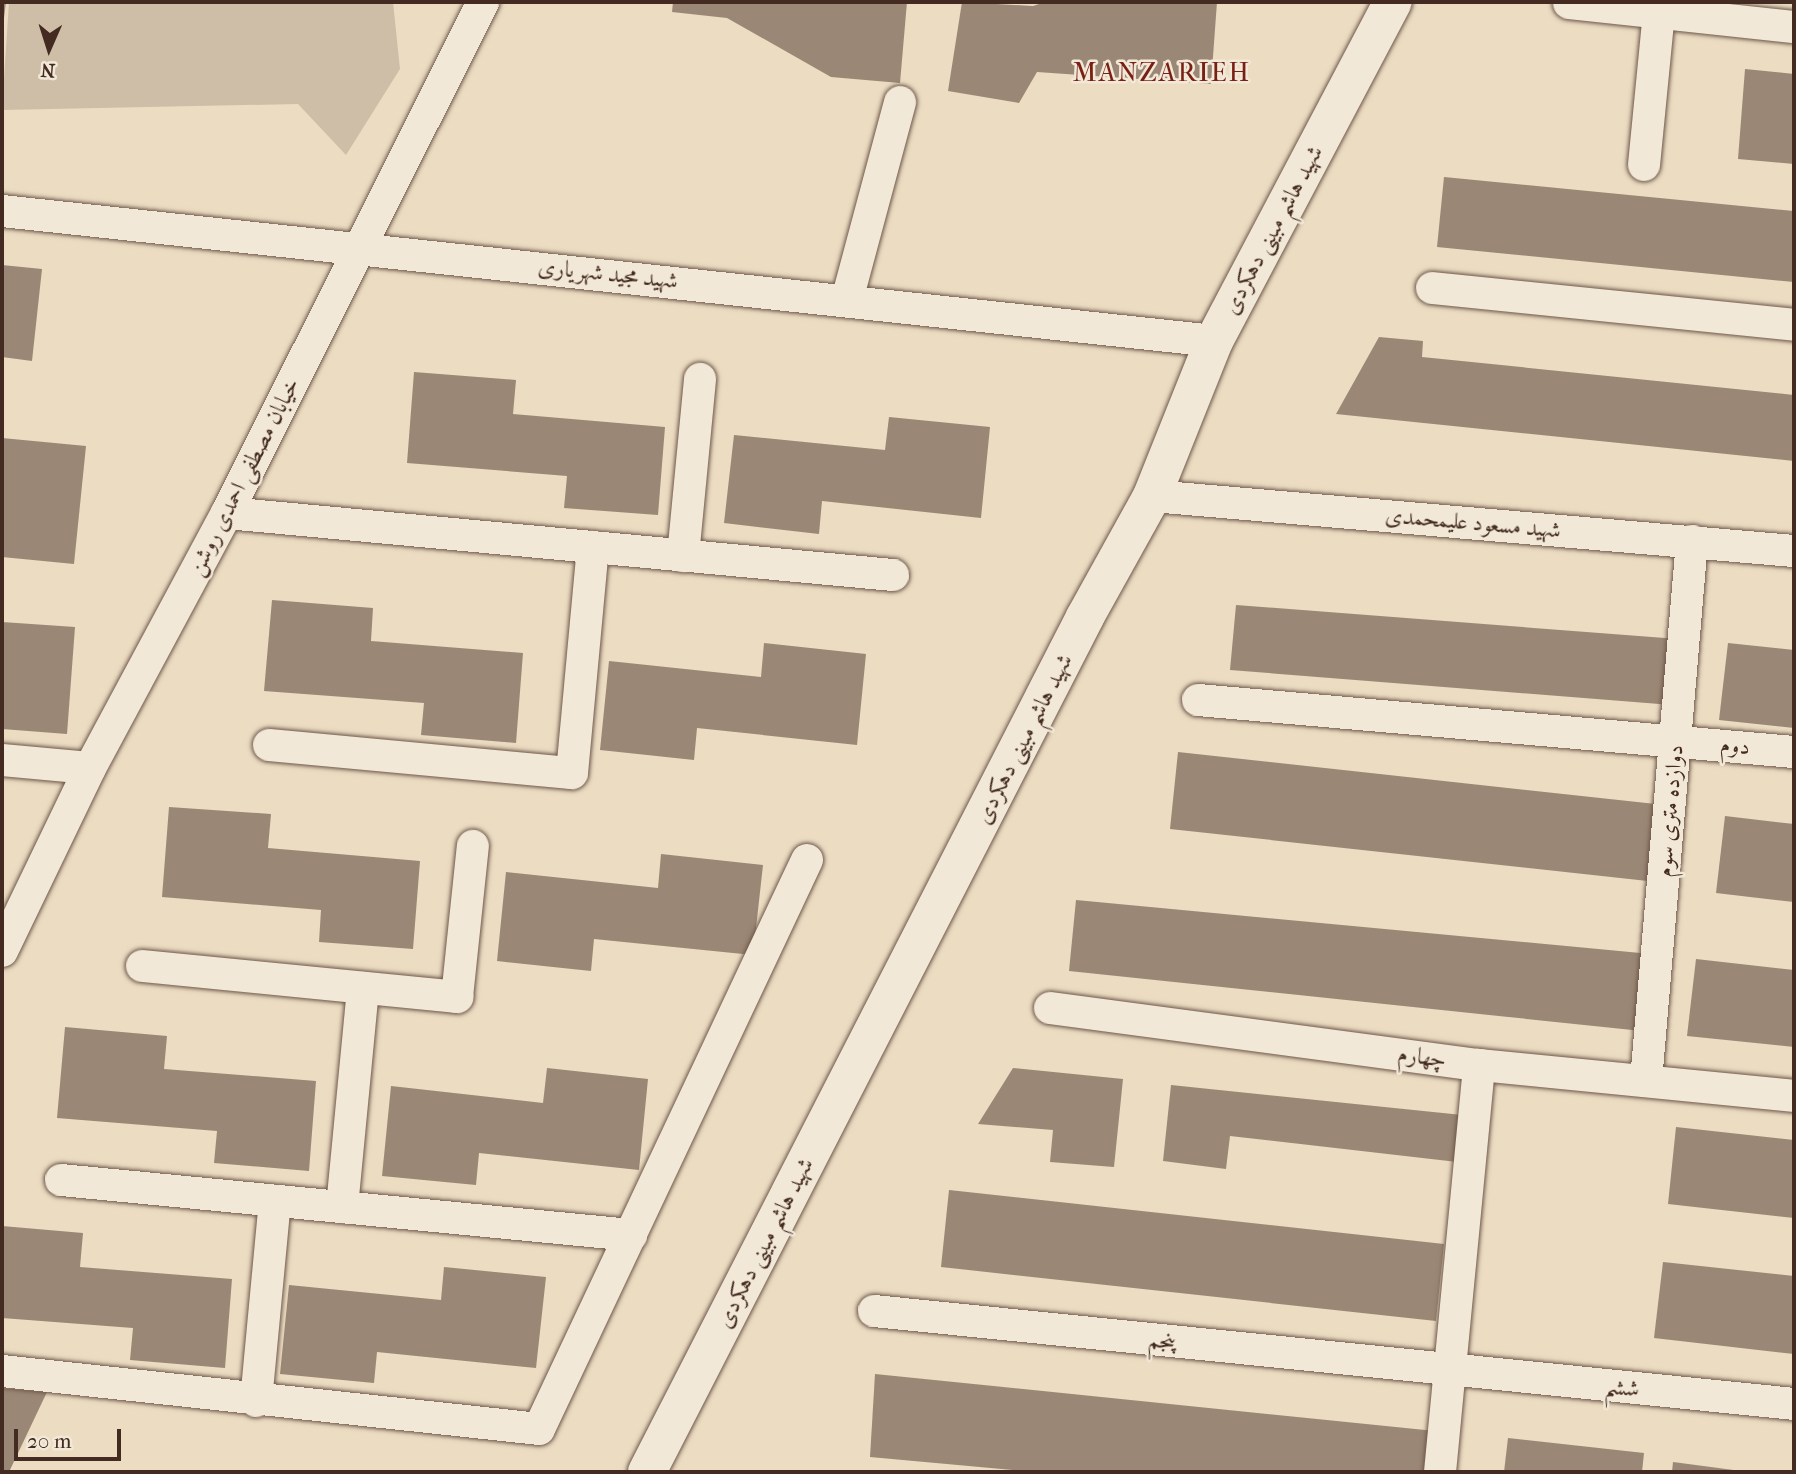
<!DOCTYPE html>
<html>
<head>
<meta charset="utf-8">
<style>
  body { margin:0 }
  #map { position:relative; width:1796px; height:1474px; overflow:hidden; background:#ebdcc2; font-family:"IM FELL French Canon",Amiri,serif }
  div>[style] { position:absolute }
  .green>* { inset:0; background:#cfbea7 }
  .building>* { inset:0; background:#9b8775 }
  .roads { filter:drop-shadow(0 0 2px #6e5749) drop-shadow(0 0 2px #6e5749) }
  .minor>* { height:32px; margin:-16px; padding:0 16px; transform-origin:16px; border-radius:16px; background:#f2e8d7 }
  .secondary>* { height:38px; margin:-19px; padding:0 19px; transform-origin:19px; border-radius:19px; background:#f2e8d7 }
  span { translate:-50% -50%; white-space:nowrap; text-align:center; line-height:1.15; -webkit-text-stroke:5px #f2e8d7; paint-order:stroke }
  .street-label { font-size:23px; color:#442b21 }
  .quarter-label { font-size:26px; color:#7a1f14; letter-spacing:2px }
  .frame { position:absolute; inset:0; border:4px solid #442b21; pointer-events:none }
  .north { position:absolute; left:14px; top:14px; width:70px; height:70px; -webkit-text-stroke:5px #f2e8d7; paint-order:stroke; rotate:183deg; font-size:19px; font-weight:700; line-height:28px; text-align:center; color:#442b21 }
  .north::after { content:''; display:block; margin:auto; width:24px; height:32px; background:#442b21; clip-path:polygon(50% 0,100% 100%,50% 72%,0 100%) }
  .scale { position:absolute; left:14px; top:1429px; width:107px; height:32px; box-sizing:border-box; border:4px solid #442b21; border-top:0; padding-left:9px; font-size:21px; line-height:24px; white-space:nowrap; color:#442b21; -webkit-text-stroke:5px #f2e8d7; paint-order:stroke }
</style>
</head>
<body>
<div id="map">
  <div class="green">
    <div style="clip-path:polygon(9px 2px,393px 2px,400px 69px,346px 155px,298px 104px,2px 110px)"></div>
  </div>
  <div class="building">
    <div style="clip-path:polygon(2px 2px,6px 2px,3px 26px,2px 26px)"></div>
    <div style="clip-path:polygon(673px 2px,907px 2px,900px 83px,831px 77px,727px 18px,672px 12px)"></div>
    <div style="clip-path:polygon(962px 2px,1033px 6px,1045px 2px,1217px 2px,1211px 84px,1037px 72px,1019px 103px,948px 91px)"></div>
    <div style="clip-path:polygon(1745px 69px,1794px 74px,1794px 164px,1738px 159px)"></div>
    <div style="clip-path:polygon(1444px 177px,1794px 211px,1794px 282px,1437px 247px)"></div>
    <div style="clip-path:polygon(2px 265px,42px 269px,32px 361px,2px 357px)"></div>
    <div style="clip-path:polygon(1379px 337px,1423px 341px,1422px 357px,1794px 395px,1794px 461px,1336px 414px)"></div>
    <div style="clip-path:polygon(414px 372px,516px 380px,513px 414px,665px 427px,658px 515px,564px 508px,567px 476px,407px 463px)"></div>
    <div style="clip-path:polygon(889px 417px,990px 427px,981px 518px,822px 501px,819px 534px,724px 523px,734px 435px,885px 450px)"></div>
    <div style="clip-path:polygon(2px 438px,86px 446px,74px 564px,2px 557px)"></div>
    <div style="clip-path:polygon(272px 600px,373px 608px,371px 641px,523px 653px,516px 743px,421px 735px,424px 703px,264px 691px)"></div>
    <div style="clip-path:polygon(1236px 605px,1678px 639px,1672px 705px,1230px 670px)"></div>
    <div style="clip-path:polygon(2px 622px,75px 627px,67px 734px,2px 729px)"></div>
    <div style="clip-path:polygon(764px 643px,866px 654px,857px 745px,697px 728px,694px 760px,600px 750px,609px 661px,761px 677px)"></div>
    <div style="clip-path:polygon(1728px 643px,1794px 650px,1794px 728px,1719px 720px)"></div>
    <div style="clip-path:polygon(1178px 752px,1674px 806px,1666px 883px,1170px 829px)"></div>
    <div style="clip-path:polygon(169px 807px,271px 814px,268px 848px,420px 861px,413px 949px,319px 942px,321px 910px,162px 897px)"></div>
    <div style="clip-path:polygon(1725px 816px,1794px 824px,1794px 902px,1716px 893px)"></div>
    <div style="clip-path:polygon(661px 854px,763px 865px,753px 955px,594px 939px,591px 971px,497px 961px,506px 872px,658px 888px)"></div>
    <div style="clip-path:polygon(1076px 900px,1651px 954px,1642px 1031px,1069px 971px)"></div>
    <div style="clip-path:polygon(1696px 959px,1794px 970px,1794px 1047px,1687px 1036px)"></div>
    <div style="clip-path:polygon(65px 1027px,167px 1036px,164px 1069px,316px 1081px,309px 1171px,214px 1163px,217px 1131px,57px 1118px)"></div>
    <div style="clip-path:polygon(547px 1068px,648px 1079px,639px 1170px,479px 1153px,476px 1185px,382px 1176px,391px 1086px,543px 1103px)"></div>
    <div style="clip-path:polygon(1013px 1068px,1123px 1079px,1114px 1167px,1050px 1162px,1053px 1130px,978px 1124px)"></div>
    <div style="clip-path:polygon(1171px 1085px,1472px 1116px,1466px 1163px,1230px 1136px,1226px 1169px,1163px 1161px)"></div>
    <div style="clip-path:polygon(1676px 1127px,1794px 1140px,1794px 1218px,1668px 1204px)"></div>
    <div style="clip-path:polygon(949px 1190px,1444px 1244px,1436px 1321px,941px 1267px)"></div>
    <div style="clip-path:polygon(2px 1226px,83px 1233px,80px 1267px,232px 1279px,225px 1368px,130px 1360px,133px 1328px,2px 1318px)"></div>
    <div style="clip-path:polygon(1663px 1262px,1794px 1276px,1794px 1354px,1654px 1338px)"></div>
    <div style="clip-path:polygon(444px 1267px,546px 1277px,536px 1368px,377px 1352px,374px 1383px,280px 1374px,289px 1285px,441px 1300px)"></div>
    <div style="clip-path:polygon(875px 1374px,1435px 1431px,1431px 1472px,1035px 1472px,870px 1457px)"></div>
    <div style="clip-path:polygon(2px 1388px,47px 1392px,9px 1472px,2px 1472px)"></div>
    <div style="clip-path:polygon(1508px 1438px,1644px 1453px,1642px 1472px,1504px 1472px)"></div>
    <div style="clip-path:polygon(1673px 1462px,1741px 1471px,1741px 1472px,1672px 1472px)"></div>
  </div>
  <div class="roads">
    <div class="minor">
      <div style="left:1569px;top:3px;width:226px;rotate:6.1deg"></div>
      <div style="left:1644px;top:165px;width:153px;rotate:-84.4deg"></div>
      <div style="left:2px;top:211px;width:1219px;rotate:6.12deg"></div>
      <div style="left:1432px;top:288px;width:364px;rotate:5.8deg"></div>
      <div style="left:847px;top:300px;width:205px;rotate:-75deg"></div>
      <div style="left:1152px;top:496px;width:644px;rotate:4.9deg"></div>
      <div style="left:227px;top:513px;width:669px;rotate:5.32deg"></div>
      <div style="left:683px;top:556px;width:178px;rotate:-84.5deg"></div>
      <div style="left:1198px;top:700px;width:598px;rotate:4.99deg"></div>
      <div style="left:269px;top:745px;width:304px;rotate:5.3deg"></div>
      <div style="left:572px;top:773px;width:227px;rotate:-84.7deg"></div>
      <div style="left:2px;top:760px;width:88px;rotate:5.2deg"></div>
      <div style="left:2px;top:951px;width:203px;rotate:-64.3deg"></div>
      <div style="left:90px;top:768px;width:289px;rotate:-61.8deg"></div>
      <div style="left:227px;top:513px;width:572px;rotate:-63.39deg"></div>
      <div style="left:142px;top:966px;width:317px;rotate:5.6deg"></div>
      <div style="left:457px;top:997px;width:152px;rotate:-84deg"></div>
      <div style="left:1050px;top:1008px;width:433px;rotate:7.6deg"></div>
      <div style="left:1479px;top:1065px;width:317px;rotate:5.6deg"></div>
      <div style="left:1646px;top:1081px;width:542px;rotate:-85.13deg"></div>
      <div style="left:61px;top:1180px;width:573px;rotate:5.51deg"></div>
      <div style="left:342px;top:1207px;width:220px;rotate:-84.5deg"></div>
      <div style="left:874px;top:1311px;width:925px;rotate:5.77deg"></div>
      <div style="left:2px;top:1371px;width:540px;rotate:6.16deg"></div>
      <div style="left:539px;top:1429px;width:629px;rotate:-64.78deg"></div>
      <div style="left:256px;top:1401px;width:201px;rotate:-84.6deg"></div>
      <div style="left:1440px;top:1472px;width:409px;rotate:-84.5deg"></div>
    </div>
    <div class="secondary">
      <div style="left:647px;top:1472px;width:961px;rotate:-62.87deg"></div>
      <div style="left:1085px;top:617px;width:138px;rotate:-61deg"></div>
      <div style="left:1152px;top:496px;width:167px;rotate:-68.2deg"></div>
      <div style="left:1214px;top:341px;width:383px;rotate:-62.2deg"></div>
    </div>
  </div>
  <div class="street-label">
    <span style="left:1273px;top:230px;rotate:-62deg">شهید هاشم مبینی دهکردی</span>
    <span style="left:608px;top:274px;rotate:6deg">شهید مجید شهریاری</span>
    <span style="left:244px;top:477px;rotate:-63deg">خیابان مصطفی احمدی روشن</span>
    <span style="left:1473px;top:523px;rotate:5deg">شهید مسعود علیمحمدی</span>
    <span style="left:1024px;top:739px;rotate:-63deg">شهید هاشم مبینی دهکردی</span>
    <span style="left:1735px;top:746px;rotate:6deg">دوم</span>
    <span style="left:1670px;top:811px;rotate:-85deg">دوازده متری سوم</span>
    <span style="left:1422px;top:1057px;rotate:8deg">چهارم</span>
    <span style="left:765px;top:1243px;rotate:-63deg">شهید هاشم مبینی دهکردی</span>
    <span style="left:1162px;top:1341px;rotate:6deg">پنجم</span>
    <span style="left:1622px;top:1388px;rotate:5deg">ششم</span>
  </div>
  <div class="quarter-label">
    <span style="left:1162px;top:73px">MANZARIEH</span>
  </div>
  <div class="frame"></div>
  <div class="north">N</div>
  <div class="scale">20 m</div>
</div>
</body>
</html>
